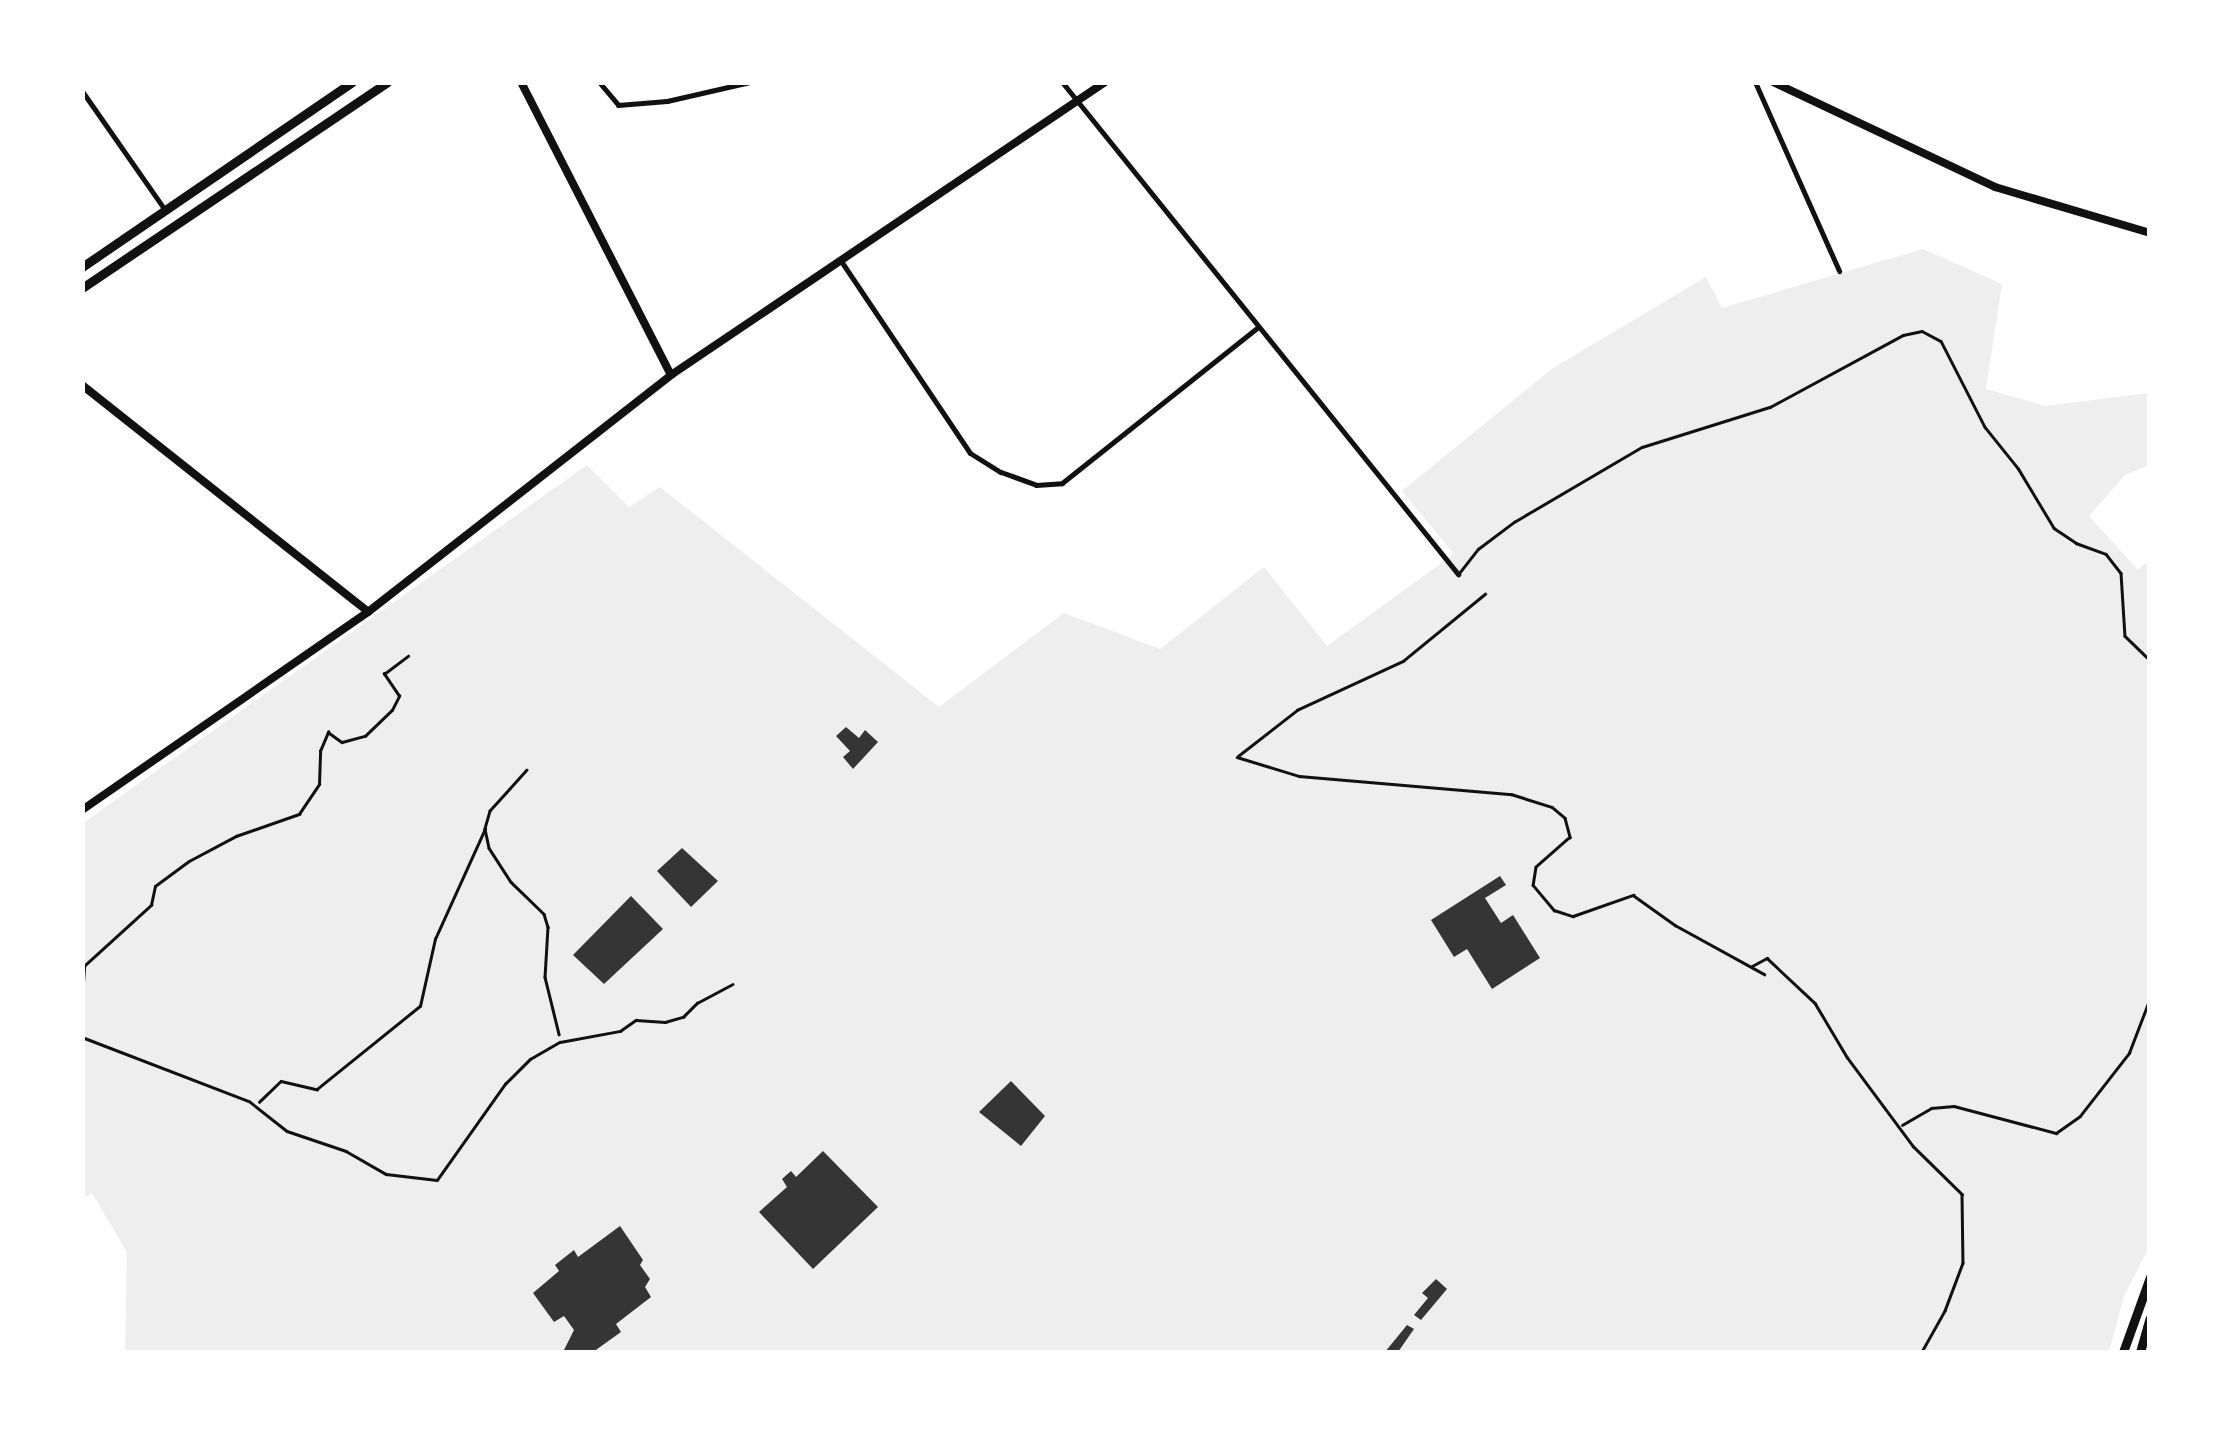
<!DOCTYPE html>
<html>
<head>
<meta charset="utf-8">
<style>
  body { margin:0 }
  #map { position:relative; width:2232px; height:1435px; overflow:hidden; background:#fff; font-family:"Open Sans",sans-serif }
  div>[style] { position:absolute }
  .green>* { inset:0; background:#eee }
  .building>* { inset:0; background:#353535 }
  .path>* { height:2.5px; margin:-1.25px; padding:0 1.25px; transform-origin:1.25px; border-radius:1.25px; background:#111 }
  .service>* { height:2.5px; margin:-1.25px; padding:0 1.25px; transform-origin:1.25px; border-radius:1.25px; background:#111 }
  .minor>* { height:5px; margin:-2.5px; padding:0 2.5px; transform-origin:2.5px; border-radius:2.5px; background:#111 }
  .tertiary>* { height:8px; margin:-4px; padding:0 4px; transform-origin:4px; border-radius:4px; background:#111 }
  .secondary>* { height:8px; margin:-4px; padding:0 4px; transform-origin:4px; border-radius:4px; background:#111 }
  .primary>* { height:9px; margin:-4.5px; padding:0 4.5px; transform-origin:4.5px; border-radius:4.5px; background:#111 }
  .trunk>* { height:9px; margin:-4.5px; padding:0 4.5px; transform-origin:4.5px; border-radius:4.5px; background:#111 }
  span { translate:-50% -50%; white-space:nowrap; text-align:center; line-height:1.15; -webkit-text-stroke:10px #fff; paint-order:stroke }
  .frame { position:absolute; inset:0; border:85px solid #fff; pointer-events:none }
</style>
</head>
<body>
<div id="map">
  <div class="green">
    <div style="clip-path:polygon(1923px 249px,2002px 284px,1986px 389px,2045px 406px,2149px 393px,2149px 465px,2125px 475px,2089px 516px,2138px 570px,2150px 559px,2149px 1247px,2124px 1296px,2109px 1352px,125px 1352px,127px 1252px,92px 1193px,83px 1199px,83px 823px,587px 465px,629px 507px,660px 487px,939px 707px,1064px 613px,1160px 649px,1264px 567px,1327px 646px,1454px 554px,1402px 491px,1553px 368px,1706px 277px,1722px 308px)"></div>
  </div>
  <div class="building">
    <div style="clip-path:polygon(846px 727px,859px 738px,865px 730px,878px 742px,853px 769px,843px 757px,850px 751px,836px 736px)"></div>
    <div style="clip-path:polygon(682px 848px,718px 881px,691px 907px,657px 871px)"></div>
    <div style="clip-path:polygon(1500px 876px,1506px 885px,1485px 898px,1501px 923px,1513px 915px,1540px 958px,1492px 989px,1467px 949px,1454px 957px,1431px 920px)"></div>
    <div style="clip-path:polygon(631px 896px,663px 929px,604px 984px,573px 955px)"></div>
    <div style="clip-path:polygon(1011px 1081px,1045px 1116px,1021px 1146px,979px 1112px)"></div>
    <div style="clip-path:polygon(823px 1151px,878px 1207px,813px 1269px,759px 1212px,787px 1187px,782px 1179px,791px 1171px,796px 1177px)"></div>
    <div style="clip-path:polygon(620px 1226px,643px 1260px,640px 1265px,650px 1279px,645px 1287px,651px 1297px,616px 1324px,621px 1332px,593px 1352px,563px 1352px,574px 1330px,564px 1316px,554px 1322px,533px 1293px,559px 1271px,555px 1265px,574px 1250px,578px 1257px)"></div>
    <div style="clip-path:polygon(1436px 1279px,1447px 1289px,1421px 1320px,1414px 1315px,1428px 1298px,1422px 1293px)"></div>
    <div style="clip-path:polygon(1407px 1325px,1414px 1329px,1398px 1352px,1385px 1352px)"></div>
  </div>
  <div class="path">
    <div style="left:527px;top:770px;width:55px;rotate:132.1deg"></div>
    <div style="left:490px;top:811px;width:19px;rotate:106deg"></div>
    <div style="left:485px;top:829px;width:19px;rotate:78deg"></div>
    <div style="left:489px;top:848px;width:40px;rotate:57.1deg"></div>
    <div style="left:511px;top:882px;width:46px;rotate:44.1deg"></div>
    <div style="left:544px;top:914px;width:14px;rotate:73deg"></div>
    <div style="left:548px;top:927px;width:50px;rotate:93.4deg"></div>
    <div style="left:545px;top:977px;width:59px;rotate:76.2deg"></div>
    <div style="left:259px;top:1102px;width:30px;rotate:-44deg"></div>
    <div style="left:281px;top:1081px;width:37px;rotate:13deg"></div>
    <div style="left:317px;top:1089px;width:132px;rotate:-38.9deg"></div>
    <div style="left:420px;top:1006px;width:69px;rotate:-77.4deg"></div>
    <div style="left:435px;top:939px;width:121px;rotate:-65.6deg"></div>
  </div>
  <div class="service">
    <div style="left:1460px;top:572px;width:29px;rotate:-52deg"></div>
    <div style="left:1478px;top:549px;width:45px;rotate:-36.9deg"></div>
    <div style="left:1514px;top:522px;width:148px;rotate:-30.4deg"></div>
    <div style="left:1642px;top:447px;width:134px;rotate:-17.4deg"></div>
    <div style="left:1770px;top:407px;width:151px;rotate:-28.4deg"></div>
    <div style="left:1903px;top:335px;width:19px;rotate:-12deg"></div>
    <div style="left:1922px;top:331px;width:21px;rotate:28deg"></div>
    <div style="left:1941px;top:341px;width:97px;rotate:62.9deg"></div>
    <div style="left:1985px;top:427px;width:53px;rotate:51.2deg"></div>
    <div style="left:2018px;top:468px;width:70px;rotate:59deg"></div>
    <div style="left:2054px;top:528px;width:27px;rotate:34deg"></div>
    <div style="left:2076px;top:543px;width:32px;rotate:20deg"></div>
    <div style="left:2106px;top:554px;width:24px;rotate:52deg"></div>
    <div style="left:2121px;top:573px;width:63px;rotate:86.4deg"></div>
    <div style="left:2125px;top:636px;width:35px;rotate:44deg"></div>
    <div style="left:1238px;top:756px;width:75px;rotate:-37.9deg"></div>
    <div style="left:1297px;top:710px;width:117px;rotate:-24.8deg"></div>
    <div style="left:1403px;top:661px;width:106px;rotate:-39.3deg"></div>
    <div style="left:1237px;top:757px;width:65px;rotate:17deg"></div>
    <div style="left:1299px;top:776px;width:213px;rotate:4.9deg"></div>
    <div style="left:1511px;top:794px;width:43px;rotate:17.6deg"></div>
    <div style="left:1552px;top:807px;width:17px;rotate:40deg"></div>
    <div style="left:1565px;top:818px;width:20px;rotate:75deg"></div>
    <div style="left:1570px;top:837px;width:45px;rotate:138.6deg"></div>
    <div style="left:1536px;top:867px;width:18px;rotate:99deg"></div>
    <div style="left:1533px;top:885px;width:33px;rotate:50deg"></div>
    <div style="left:1554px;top:910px;width:20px;rotate:18deg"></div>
    <div style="left:1573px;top:916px;width:64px;rotate:-19.3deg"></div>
    <div style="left:1633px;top:895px;width:52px;rotate:35.5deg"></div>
    <div style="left:1675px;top:925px;width:102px;rotate:28.8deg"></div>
    <div style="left:1752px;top:966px;width:17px;rotate:-28deg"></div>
    <div style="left:1767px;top:958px;width:66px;rotate:43.2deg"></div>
    <div style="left:1815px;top:1003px;width:63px;rotate:59.3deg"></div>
    <div style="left:1847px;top:1057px;width:111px;rotate:53.4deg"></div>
    <div style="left:1913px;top:1146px;width:69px;rotate:44.4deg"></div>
    <div style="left:1962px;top:1194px;width:69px;rotate:89.2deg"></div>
    <div style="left:1963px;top:1263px;width:51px;rotate:110.6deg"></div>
    <div style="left:1945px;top:1311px;width:47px;rotate:119.3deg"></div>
    <div style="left:82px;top:997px;width:31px;rotate:-86deg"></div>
    <div style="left:84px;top:966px;width:91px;rotate:-42.3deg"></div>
    <div style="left:151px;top:905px;width:19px;rotate:-78deg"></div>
    <div style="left:155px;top:886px;width:42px;rotate:-36.3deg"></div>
    <div style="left:189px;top:861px;width:53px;rotate:-28deg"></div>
    <div style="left:236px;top:836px;width:67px;rotate:-19.2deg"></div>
    <div style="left:299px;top:814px;width:36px;rotate:-56deg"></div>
    <div style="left:319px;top:784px;width:33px;rotate:-88deg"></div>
    <div style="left:320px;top:751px;width:21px;rotate:-67deg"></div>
    <div style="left:328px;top:732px;width:17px;rotate:36deg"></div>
    <div style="left:342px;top:742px;width:24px;rotate:-15deg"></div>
    <div style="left:365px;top:736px;width:37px;rotate:-44deg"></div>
    <div style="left:392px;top:710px;width:16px;rotate:-63deg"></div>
    <div style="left:399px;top:696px;width:27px;rotate:-124deg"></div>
    <div style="left:384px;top:674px;width:30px;rotate:-37deg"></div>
    <div style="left:82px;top:1037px;width:179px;rotate:21deg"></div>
    <div style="left:249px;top:1101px;width:48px;rotate:38.3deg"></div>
    <div style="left:287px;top:1131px;width:62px;rotate:18.7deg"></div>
    <div style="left:346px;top:1151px;width:46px;rotate:29.9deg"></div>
    <div style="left:386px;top:1174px;width:51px;rotate:6.7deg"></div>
    <div style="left:437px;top:1180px;width:118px;rotate:-54.7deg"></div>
    <div style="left:505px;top:1084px;width:35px;rotate:-45deg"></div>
    <div style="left:530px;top:1059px;width:34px;rotate:-30deg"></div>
    <div style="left:560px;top:1042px;width:61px;rotate:-10.4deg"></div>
    <div style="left:620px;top:1031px;width:19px;rotate:-35deg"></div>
    <div style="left:636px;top:1020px;width:29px;rotate:4deg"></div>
    <div style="left:665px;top:1022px;width:19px;rotate:-16deg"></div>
    <div style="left:683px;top:1017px;width:20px;rotate:-45deg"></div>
    <div style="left:697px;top:1003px;width:40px;rotate:-28deg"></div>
    <div style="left:1902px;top:1125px;width:34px;rotate:-30deg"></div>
    <div style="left:1931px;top:1108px;width:23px;rotate:-5deg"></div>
    <div style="left:1954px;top:1106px;width:106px;rotate:14.8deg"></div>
    <div style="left:2056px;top:1133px;width:29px;rotate:-35deg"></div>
    <div style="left:2080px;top:1116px;width:80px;rotate:-52.1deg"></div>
    <div style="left:2129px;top:1053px;width:59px;rotate:-69.1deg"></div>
  </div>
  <div class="minor">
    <div style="left:599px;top:82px;width:30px;rotate:50deg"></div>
    <div style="left:618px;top:105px;width:49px;rotate:-4.7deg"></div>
    <div style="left:667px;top:101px;width:85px;rotate:-12.9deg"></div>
    <div style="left:1062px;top:82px;width:632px;rotate:51.17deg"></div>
    <div style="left:1755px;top:82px;width:207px;rotate:66deg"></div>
    <div style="left:82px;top:91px;width:145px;rotate:55.1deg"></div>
    <div style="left:841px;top:261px;width:231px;rotate:56.1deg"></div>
    <div style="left:970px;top:453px;width:36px;rotate:32deg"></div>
    <div style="left:1001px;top:472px;width:37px;rotate:20deg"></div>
    <div style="left:1036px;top:485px;width:26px;rotate:-4deg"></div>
    <div style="left:1062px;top:483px;width:251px;rotate:-38.5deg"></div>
  </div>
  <div class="tertiary">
    <div style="left:521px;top:82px;width:329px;rotate:62.9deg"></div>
    <div style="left:1773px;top:82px;width:246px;rotate:25.3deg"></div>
    <div style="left:1995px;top:187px;width:162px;rotate:16.5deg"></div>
    <div style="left:82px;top:810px;width:348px;rotate:-34.7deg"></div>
    <div style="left:368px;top:612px;width:385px;rotate:-38deg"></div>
    <div style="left:671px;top:375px;width:524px;rotate:-34.02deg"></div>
  </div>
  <div class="secondary">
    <div style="left:82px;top:385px;width:365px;rotate:38.4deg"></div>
  </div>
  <div class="primary">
    <div style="left:2123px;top:1352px;width:80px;rotate:-70.2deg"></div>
    <div style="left:2140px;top:1352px;width:35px;rotate:-74deg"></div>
  </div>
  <div class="trunk">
    <div style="left:82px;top:267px;width:327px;rotate:-34.4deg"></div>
    <div style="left:82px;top:288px;width:368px;rotate:-34deg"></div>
  </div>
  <div class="frame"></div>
</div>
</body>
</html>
